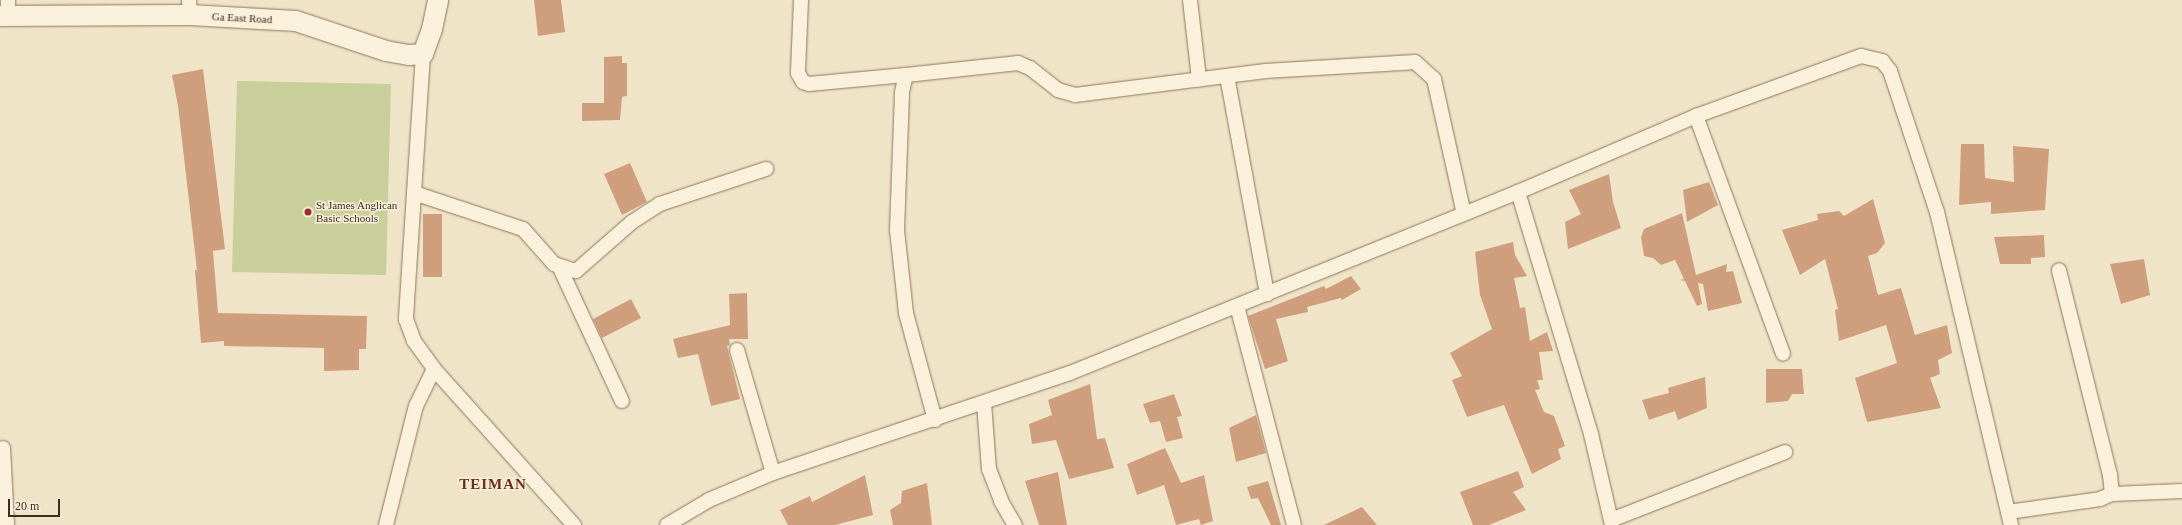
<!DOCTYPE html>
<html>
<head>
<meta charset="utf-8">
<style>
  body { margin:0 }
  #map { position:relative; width:2182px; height:525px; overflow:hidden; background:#f0e4c8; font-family:"Times New Roman",serif }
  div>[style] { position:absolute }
  .green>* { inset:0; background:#c9cf9b }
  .building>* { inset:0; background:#cf9f7d }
  .roads { filter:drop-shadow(0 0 1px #8d765c) drop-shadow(0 0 1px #8d765c) }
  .street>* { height:14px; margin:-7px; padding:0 7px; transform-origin:7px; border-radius:7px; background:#faf1dc }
  .secondary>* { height:20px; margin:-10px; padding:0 10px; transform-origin:10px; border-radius:10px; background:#faf1dc }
  .dots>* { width:11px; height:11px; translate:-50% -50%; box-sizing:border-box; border:2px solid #f7eed8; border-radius:50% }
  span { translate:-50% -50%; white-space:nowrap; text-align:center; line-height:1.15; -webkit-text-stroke:3px #f7eed8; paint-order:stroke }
  .street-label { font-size:11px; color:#3d2e20 }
  .poi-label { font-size:11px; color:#3d2e20 }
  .left { translate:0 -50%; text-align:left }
  .district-label { font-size:15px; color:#6b2e1e; font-weight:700; letter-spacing:1px }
  .scale { position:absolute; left:8px; top:499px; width:52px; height:18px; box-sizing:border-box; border:2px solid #3d2e20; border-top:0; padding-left:5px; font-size:12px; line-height:14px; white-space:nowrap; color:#3d2e20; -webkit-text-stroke:3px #f7eed8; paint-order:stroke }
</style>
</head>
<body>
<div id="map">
  <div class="green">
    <div style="clip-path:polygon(237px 81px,391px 84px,386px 275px,232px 272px)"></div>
  </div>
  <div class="building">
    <div style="clip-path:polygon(534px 0,561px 0,565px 32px,538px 36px)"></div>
    <div style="clip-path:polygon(622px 56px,622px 63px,627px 63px,627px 96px,622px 97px,620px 120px,582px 121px,582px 103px,604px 103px,604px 57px)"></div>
    <div style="clip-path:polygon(203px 69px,225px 249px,213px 251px,218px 313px,367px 316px,366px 349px,359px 349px,359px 370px,324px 371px,324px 348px,224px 346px,224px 341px,201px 343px,195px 270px,197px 270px,178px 106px,172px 75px)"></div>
    <div style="clip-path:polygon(1961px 144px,1984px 144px,1985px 178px,2014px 182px,2013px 146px,2049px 149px,2045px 210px,1991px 214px,1991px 202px,1959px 205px)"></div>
    <div style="clip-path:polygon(630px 163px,647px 202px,622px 215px,604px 174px)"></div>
    <div style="clip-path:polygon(1609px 174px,1613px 202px,1621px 228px,1568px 249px,1565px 222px,1581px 214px,1569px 190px)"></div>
    <div style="clip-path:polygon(1709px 182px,1718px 205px,1687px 222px,1683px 190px)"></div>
    <div style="clip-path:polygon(1873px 199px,1885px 243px,1877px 253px,1868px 256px,1878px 295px,1901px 288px,1915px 335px,1947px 325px,1952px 353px,1938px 360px,1940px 374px,1930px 378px,1941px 408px,1867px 422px,1855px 378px,1897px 363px,1886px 325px,1839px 341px,1835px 310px,1838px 309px,1825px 259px,1800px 275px,1782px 230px,1818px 220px,1817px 214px,1839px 211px,1844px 216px)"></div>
    <div style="clip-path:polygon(1682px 213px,1696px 275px,1727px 264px,1726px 272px,1733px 271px,1742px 303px,1708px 311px,1703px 284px,1698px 283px,1702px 304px,1697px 306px,1685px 281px,1680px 280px,1684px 279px,1675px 260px,1661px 265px,1653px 258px,1644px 256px,1641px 237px,1644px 229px)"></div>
    <div style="clip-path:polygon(423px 214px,442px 214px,442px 277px,423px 277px)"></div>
    <div style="clip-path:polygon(2044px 235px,2045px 257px,2031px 258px,2031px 264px,2000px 264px,1994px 237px)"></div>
    <div style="clip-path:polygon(1513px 242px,1515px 255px,1527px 276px,1514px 278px,1520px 308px,1525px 307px,1530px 341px,1547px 332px,1553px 351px,1539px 352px,1543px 380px,1537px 380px,1540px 389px,1535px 390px,1544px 412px,1554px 416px,1565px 446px,1558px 449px,1561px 459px,1532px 474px,1504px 405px,1467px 417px,1452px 380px,1462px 376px,1450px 353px,1492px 329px,1480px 295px,1475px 252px)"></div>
    <div style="clip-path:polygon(2144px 259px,2150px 295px,2121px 304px,2110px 264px)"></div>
    <div style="clip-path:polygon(1351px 276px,1361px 289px,1342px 300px,1341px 298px,1307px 307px,1308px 312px,1276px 319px,1288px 361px,1265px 369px,1248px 316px,1324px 286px,1326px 289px)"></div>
    <div style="clip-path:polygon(747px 293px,748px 339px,729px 339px,730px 345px,727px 346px,740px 399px,711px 406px,698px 354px,678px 358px,673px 339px,730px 325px,729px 294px)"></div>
    <div style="clip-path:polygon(631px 299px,641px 318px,602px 338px,593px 319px)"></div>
    <div style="clip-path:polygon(1766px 369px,1802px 369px,1804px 394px,1792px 394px,1788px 401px,1766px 403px)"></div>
    <div style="clip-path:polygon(1705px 377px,1707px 408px,1678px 420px,1675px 411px,1649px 420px,1642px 400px,1669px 393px,1668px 388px)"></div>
    <div style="clip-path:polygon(1090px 384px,1097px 439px,1105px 438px,1114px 468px,1069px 479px,1056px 440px,1032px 444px,1029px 424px,1052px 415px,1048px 400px)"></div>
    <div style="clip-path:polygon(1174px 394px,1182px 416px,1177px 417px,1183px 438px,1166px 442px,1160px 421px,1150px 423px,1143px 404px)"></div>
    <div style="clip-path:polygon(1256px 415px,1266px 453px,1236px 462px,1229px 428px)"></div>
    <div style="clip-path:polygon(1165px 448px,1181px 483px,1204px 475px,1213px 521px,1201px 525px,1199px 519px,1176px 525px,1164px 485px,1137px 495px,1127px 464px)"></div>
    <div style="clip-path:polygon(1518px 471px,1524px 487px,1513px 492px,1526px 510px,1489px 525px,1473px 525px,1460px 492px)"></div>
    <div style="clip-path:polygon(1058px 472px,1067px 525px,1039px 525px,1025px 481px)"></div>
    <div style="clip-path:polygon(865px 475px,873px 515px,835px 525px,788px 525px,780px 510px,810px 496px,812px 502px)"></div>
    <div style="clip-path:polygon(1268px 481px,1281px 525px,1271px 525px,1258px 498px,1251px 499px,1247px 487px)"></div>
    <div style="clip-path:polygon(927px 483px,932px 525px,893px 525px,890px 510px,901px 503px,902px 491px)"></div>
    <div style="clip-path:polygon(1362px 507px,1377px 525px,1324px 525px)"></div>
  </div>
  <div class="roads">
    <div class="street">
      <div style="left:189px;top:0;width:15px;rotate:86deg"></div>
      <div style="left:801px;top:0;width:73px;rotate:92.4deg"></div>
      <div style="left:798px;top:73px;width:10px;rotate:61deg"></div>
      <div style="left:803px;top:82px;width:6px;rotate:18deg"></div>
      <div style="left:809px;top:84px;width:97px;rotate:-5.3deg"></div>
      <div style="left:1190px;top:0;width:80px;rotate:83.5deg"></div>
      <div style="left:8px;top:16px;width:16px;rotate:-90deg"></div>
      <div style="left:423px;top:54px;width:266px;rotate:93.7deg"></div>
      <div style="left:406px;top:319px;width:23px;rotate:70deg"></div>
      <div style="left:414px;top:341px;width:34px;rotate:54deg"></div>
      <div style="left:434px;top:369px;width:210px;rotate:48.1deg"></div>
      <div style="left:1227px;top:76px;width:222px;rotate:79.6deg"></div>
      <div style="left:1696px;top:116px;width:253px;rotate:69.9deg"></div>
      <div style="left:1518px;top:192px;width:253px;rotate:73.2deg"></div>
      <div style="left:1591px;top:434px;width:93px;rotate:77deg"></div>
      <div style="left:414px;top:193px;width:115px;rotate:18.3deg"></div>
      <div style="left:523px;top:229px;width:47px;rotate:48.5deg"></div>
      <div style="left:554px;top:264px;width:23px;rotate:18deg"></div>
      <div style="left:576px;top:271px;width:74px;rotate:-41.2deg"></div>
      <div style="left:632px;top:222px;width:33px;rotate:-33deg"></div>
      <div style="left:660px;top:204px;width:112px;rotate:-18.3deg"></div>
      <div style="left:559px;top:266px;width:149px;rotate:65deg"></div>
      <div style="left:1237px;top:306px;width:226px;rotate:75.4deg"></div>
      <div style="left:737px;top:350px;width:128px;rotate:73.7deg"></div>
      <div style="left:984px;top:403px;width:66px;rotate:85.7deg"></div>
      <div style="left:989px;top:469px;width:34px;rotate:69deg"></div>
      <div style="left:1001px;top:501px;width:28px;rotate:60deg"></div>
      <div style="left:935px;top:420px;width:111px;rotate:-105.2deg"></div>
      <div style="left:906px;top:313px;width:83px;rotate:-96.2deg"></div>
      <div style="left:897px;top:230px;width:138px;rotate:-87.9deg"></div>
      <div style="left:902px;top:92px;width:17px;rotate:-77deg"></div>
      <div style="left:906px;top:75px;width:113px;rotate:-6.1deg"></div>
      <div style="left:1018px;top:63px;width:13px;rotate:23deg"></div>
      <div style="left:1030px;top:68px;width:36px;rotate:38deg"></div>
      <div style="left:1058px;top:90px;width:18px;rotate:16deg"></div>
      <div style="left:1075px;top:95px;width:192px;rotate:-7.2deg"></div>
      <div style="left:1265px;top:71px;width:150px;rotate:-3.4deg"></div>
      <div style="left:1415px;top:62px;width:25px;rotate:42deg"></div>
      <div style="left:1434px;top:79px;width:138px;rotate:77.5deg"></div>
      <div style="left:3px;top:448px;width:77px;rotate:87deg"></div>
      <div style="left:2112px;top:494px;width:70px;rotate:-2.5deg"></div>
      <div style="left:2008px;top:512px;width:93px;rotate:-8deg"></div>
      <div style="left:2100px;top:499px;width:13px;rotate:-23deg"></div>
      <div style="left:2112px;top:494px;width:19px;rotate:-96deg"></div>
      <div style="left:2110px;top:475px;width:211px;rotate:-104deg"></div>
      <div style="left:1611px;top:520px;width:187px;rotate:-21.3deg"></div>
      <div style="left:386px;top:525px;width:123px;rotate:-75.9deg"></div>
      <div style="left:416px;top:406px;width:41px;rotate:-64.1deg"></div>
      <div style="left:667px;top:525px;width:49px;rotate:-30.8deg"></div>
      <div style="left:709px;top:500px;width:69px;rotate:-22.9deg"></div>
      <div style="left:773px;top:473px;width:313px;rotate:-18.6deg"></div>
      <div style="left:1070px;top:373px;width:483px;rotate:-22deg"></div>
      <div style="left:1518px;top:192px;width:194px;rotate:-23.1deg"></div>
      <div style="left:1696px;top:116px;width:176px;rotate:-20deg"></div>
      <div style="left:1861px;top:56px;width:22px;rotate:13deg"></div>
      <div style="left:1882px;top:61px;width:13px;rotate:51deg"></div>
      <div style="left:1890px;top:71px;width:149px;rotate:71.6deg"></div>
      <div style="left:1937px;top:212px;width:322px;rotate:76.7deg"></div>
    </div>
    <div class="secondary">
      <div style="left:0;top:16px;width:190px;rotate:-0.3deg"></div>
      <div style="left:190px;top:15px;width:106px;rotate:3.2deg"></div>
      <div style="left:296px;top:21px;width:95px;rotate:18.4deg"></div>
      <div style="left:386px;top:51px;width:23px;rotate:10deg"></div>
      <div style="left:409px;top:55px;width:14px;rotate:-4deg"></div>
      <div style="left:423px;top:54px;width:27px;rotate:-70deg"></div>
      <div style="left:432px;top:29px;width:30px;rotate:-78deg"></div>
    </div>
  </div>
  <div class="dots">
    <div style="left:308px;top:212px;background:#9e2a2b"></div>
  </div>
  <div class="street-label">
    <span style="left:242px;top:18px;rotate:3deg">Ga East Road</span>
  </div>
  <div class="poi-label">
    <span class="left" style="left:316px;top:212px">St James Anglican<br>Basic Schools</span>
  </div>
  <div class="district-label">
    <span style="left:493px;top:485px">TEIMAN</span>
  </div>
  <div class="scale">20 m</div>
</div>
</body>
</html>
